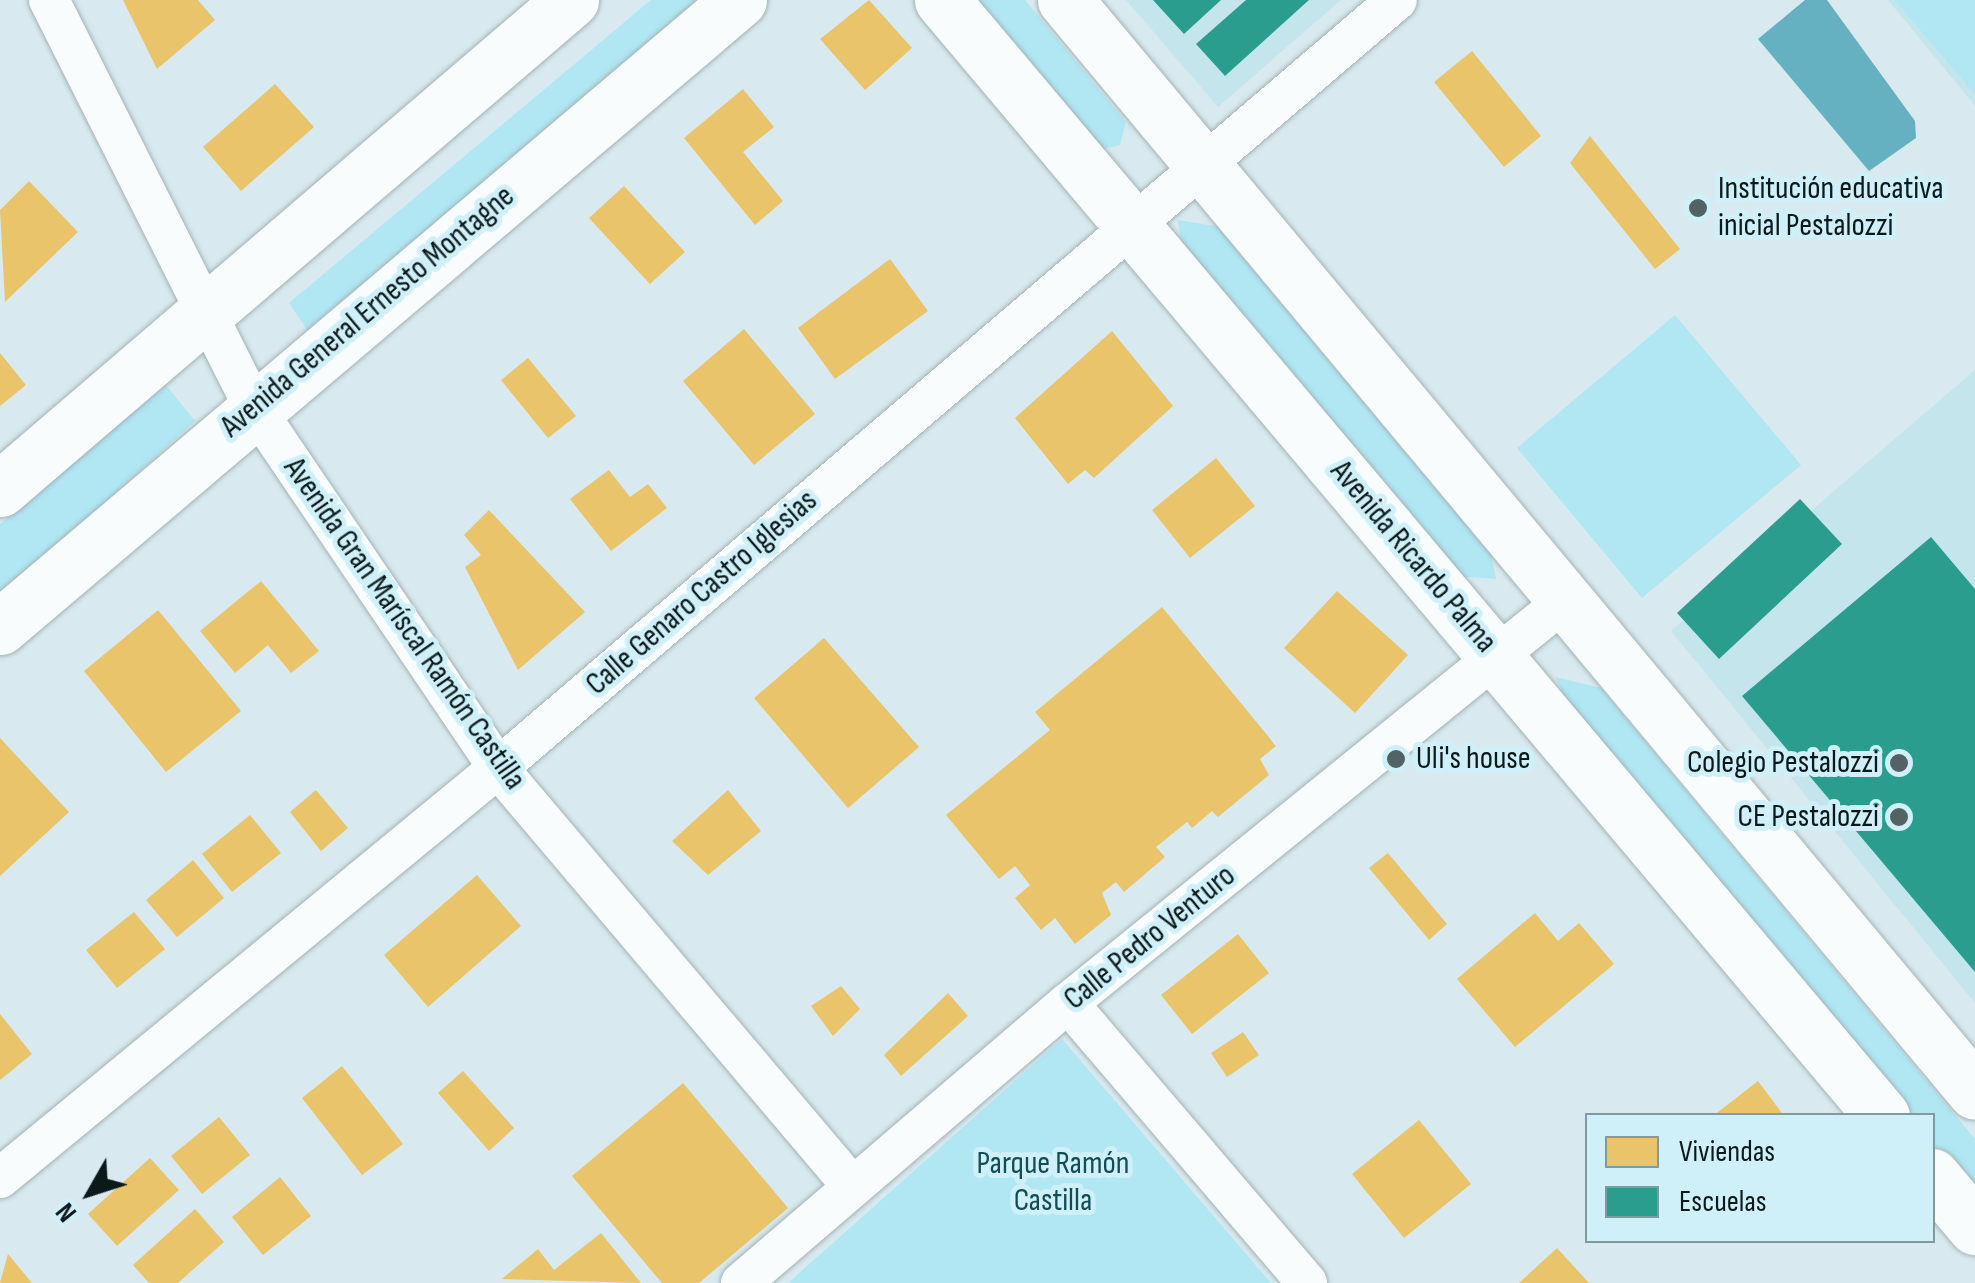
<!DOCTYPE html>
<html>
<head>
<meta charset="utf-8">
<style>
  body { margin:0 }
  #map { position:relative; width:1975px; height:1283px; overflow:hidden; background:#d8eaef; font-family:"Sofia Sans Condensed",sans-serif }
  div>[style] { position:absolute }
  .built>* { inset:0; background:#c5e5ed }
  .green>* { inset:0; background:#b0e7f3 }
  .water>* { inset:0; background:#66b1c1 }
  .homes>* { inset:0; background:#e9c46a }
  .schools>* { inset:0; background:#2a9d8f }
  .roads { filter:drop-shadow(0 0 2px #a4b2b6) drop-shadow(0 0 2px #a4b2b6) }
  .minor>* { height:40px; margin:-20px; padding:0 20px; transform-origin:20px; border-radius:20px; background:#f9fcfd }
  .secondary>* { height:55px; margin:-27.5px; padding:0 27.5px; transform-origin:27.5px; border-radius:27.5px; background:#f9fcfd }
  .dots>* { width:28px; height:28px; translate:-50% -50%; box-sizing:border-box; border:5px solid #cff0f8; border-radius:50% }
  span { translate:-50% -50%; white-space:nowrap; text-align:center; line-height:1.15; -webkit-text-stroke:10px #cff0f8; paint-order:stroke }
  .poi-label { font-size:32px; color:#0c191b }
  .left { translate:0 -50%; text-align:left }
  .right { translate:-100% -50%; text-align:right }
  .street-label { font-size:32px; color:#0c191b }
  .park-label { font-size:32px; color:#134c57 }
  .legend { position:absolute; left:1585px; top:1113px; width:350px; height:130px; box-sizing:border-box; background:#cff0f8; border:2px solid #819aa0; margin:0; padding:12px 18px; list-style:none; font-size:30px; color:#0c191b }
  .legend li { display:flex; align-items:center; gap:20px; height:50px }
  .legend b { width:50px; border:2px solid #819aa0 }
  .north { position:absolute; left:40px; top:1143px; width:100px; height:100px; -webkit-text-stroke:8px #cff0f8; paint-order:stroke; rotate:231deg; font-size:28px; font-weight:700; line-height:40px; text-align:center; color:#0c191b }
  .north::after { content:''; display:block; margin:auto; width:35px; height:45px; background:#0c191b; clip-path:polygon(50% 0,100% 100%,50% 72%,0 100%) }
</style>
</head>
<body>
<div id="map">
  <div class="built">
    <div style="clip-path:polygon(1126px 0,1341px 0,1218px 107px)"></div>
    <div style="clip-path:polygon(1888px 0,1975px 0,1975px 106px)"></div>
    <div style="clip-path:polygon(1975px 370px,1975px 1003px,1671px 631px)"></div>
  </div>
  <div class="green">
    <div style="clip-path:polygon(651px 0,710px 0,307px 330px,289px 303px)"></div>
    <div style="clip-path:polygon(965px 0,1025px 0,1126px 122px,1120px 145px,1094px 151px)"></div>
    <div style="clip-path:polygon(1894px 0,1975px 0,1975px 94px)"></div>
    <div style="clip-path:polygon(1178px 220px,1221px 227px,1489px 543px,1496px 579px,1454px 576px,1182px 252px)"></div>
    <div style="clip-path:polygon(1675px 315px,1801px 465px,1642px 598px,1517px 448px)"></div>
    <div style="clip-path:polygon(166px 385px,195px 421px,0 597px,0 524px)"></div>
    <div style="clip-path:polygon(1556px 677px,1601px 688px,1975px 1139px,1975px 1198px,1933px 1147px,1932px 1116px,1906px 1115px,1572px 719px)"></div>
    <div style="clip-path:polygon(1062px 1039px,1271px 1283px,788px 1283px)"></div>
  </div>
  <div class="water">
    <div style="clip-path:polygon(1805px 0,1827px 0,1915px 121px,1916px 138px,1869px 171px,1758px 39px)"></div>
  </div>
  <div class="homes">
    <div style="clip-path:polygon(123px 0,198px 0,215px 20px,157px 69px)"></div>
    <div style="clip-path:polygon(869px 0,912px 48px,865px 90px,820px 39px)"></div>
    <div style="clip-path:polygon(1472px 51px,1541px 136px,1504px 167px,1434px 82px)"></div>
    <div style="clip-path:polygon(275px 84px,314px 127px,241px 191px,203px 147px)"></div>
    <div style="clip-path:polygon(743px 89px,774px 127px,743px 152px,783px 201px,755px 225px,684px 138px)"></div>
    <div style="clip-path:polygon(1590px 136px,1680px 249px,1655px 269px,1570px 163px)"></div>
    <div style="clip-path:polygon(29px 181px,78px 232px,5px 302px,0 210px)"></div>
    <div style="clip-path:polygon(624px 186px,685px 252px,650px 284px,589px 218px)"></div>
    <div style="clip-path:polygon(890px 259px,928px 311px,835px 379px,798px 328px)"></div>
    <div style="clip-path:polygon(744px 329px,815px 414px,754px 465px,683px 381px)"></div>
    <div style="clip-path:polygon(1112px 331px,1173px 406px,1094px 478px,1085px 470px,1068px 484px,1015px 418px)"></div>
    <div style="clip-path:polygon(0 353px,26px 385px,0 406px)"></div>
    <div style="clip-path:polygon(528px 358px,576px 416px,548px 438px,501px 380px)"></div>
    <div style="clip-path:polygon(1216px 458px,1255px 506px,1190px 558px,1152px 510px)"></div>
    <div style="clip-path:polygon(609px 470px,630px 497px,648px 484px,667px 508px,611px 551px,570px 499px)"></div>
    <div style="clip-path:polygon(489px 510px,585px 612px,518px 670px,465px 567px,481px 555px,464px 535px)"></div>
    <div style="clip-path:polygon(261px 581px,319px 651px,291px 673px,268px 645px,235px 673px,200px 631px)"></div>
    <div style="clip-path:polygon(1337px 591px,1408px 655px,1355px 713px,1284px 648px)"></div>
    <div style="clip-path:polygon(1162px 607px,1276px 746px,1260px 759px,1269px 775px,1218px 817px,1212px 811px,1192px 828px,1187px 822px,1156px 847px,1165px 857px,1124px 892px,1116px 882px,1102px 893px,1111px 915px,1075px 944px,1055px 918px,1041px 930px,1015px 898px,1030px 885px,1015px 866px,999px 879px,946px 815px,1050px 730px,1035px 712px)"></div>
    <div style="clip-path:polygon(158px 610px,241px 711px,166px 772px,84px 671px)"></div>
    <div style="clip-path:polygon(824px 638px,919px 747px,848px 808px,754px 698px)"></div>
    <div style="clip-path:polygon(0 738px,69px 812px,0 876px)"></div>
    <div style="clip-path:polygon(316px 790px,348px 828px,321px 851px,290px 812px)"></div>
    <div style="clip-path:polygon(728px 790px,761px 831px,708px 875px,672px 841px)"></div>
    <div style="clip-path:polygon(250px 815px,281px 853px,232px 892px,202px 854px)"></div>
    <div style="clip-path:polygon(1388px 853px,1447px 924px,1429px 940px,1369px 868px)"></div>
    <div style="clip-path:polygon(193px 860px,224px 898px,177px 937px,146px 900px)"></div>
    <div style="clip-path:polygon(477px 875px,521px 926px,428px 1007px,384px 955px)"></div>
    <div style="clip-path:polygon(134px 912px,165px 949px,117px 988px,86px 950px)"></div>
    <div style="clip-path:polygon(1535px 913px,1558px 941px,1579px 923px,1614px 964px,1515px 1047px,1457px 979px)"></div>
    <div style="clip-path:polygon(1238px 934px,1269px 973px,1192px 1034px,1161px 995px)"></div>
    <div style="clip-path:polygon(841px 986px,860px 1009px,833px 1036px,811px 1006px)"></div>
    <div style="clip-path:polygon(948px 993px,968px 1016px,901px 1076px,884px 1055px)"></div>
    <div style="clip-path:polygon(0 1014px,32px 1054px,0 1080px)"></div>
    <div style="clip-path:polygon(1243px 1032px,1259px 1055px,1227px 1077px,1211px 1053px)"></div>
    <div style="clip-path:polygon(342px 1066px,403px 1144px,362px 1175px,302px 1098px)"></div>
    <div style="clip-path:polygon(463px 1071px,514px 1128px,489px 1151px,438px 1093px)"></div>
    <div style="clip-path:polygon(1758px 1081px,1784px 1116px,1713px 1116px)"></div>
    <div style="clip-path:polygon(683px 1083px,788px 1208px,699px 1283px,662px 1283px,572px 1176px)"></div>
    <div style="clip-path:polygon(219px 1117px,250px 1155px,202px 1194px,171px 1156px)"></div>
    <div style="clip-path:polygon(1419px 1120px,1471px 1184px,1404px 1238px,1352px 1174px)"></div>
    <div style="clip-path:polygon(150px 1158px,179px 1190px,117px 1246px,88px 1214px)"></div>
    <div style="clip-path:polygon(280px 1177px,311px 1216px,263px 1255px,232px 1217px)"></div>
    <div style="clip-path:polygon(195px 1209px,224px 1242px,178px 1283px,149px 1283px,133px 1265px)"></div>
    <div style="clip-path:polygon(601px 1233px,641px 1283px,502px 1279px,538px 1249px,554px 1270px)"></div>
    <div style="clip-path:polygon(1557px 1248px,1589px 1283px,1519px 1283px)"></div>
    <div style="clip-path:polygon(8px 1254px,32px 1283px,0 1283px)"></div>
  </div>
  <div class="schools">
    <div style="clip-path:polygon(1153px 0,1221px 0,1184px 34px)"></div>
    <div style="clip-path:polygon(1246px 0,1309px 0,1225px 76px,1196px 44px)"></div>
    <div style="clip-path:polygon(1800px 499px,1842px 544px,1719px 659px,1677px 613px)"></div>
    <div style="clip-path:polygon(1931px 537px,1975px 589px,1975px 972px,1742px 696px)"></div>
  </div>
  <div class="roads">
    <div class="minor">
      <div style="left:49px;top:0;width:456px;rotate:63.3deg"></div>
      <div style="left:254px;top:407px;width:436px;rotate:55.9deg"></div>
      <div style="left:498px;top:768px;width:548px;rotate:49.74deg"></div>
      <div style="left:1068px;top:1003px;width:368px;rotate:49.5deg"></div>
      <div style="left:0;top:1178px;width:645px;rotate:-39.46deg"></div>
      <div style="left:498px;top:768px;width:1182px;rotate:-40.51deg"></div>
      <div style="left:741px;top:1283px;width:430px;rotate:-40.6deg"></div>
      <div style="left:1068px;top:1003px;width:641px;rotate:-38.98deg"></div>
    </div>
    <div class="secondary">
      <div style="left:942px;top:0;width:1459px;rotate:49.89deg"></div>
      <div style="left:1065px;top:0;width:1421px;rotate:50.19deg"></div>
      <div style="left:0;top:489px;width:752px;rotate:-40.58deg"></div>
      <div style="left:0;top:627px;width:969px;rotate:-40.31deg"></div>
      <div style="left:1932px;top:1176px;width:67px;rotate:49.9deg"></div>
    </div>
  </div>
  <div class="dots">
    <div style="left:1698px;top:208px;background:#536265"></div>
    <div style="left:1396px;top:759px;background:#536265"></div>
    <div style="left:1899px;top:763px;background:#536265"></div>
    <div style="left:1899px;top:817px;background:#536265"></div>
  </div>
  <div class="poi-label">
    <span class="left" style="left:1718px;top:208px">Institución educativa<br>inicial Pestalozzi</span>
    <span class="left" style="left:1416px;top:759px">Uli's house</span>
    <span class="right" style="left:1879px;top:763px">Colegio Pestalozzi</span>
    <span class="right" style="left:1879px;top:817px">CE Pestalozzi</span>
  </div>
  <div class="street-label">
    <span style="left:368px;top:312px;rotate:-40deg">Avenida General Ernesto Montagne</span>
    <span style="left:1413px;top:557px;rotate:50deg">Avenida Ricardo Palma</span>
    <span style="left:702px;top:593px;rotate:-41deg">Calle Genaro Castro Iglesias</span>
    <span style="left:404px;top:624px;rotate:55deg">Avenida Gran Maríscal Ramón Castilla</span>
    <span style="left:1150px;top:938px;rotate:-39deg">Calle Pedro Venturo</span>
  </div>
  <div class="park-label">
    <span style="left:1053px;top:1183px">Parque Ramón<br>Castilla</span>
  </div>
  <ul class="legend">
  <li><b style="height:28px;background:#e9c46a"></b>Viviendas</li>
  <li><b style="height:28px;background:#2a9d8f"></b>Escuelas</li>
  </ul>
  <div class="north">N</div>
</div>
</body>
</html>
